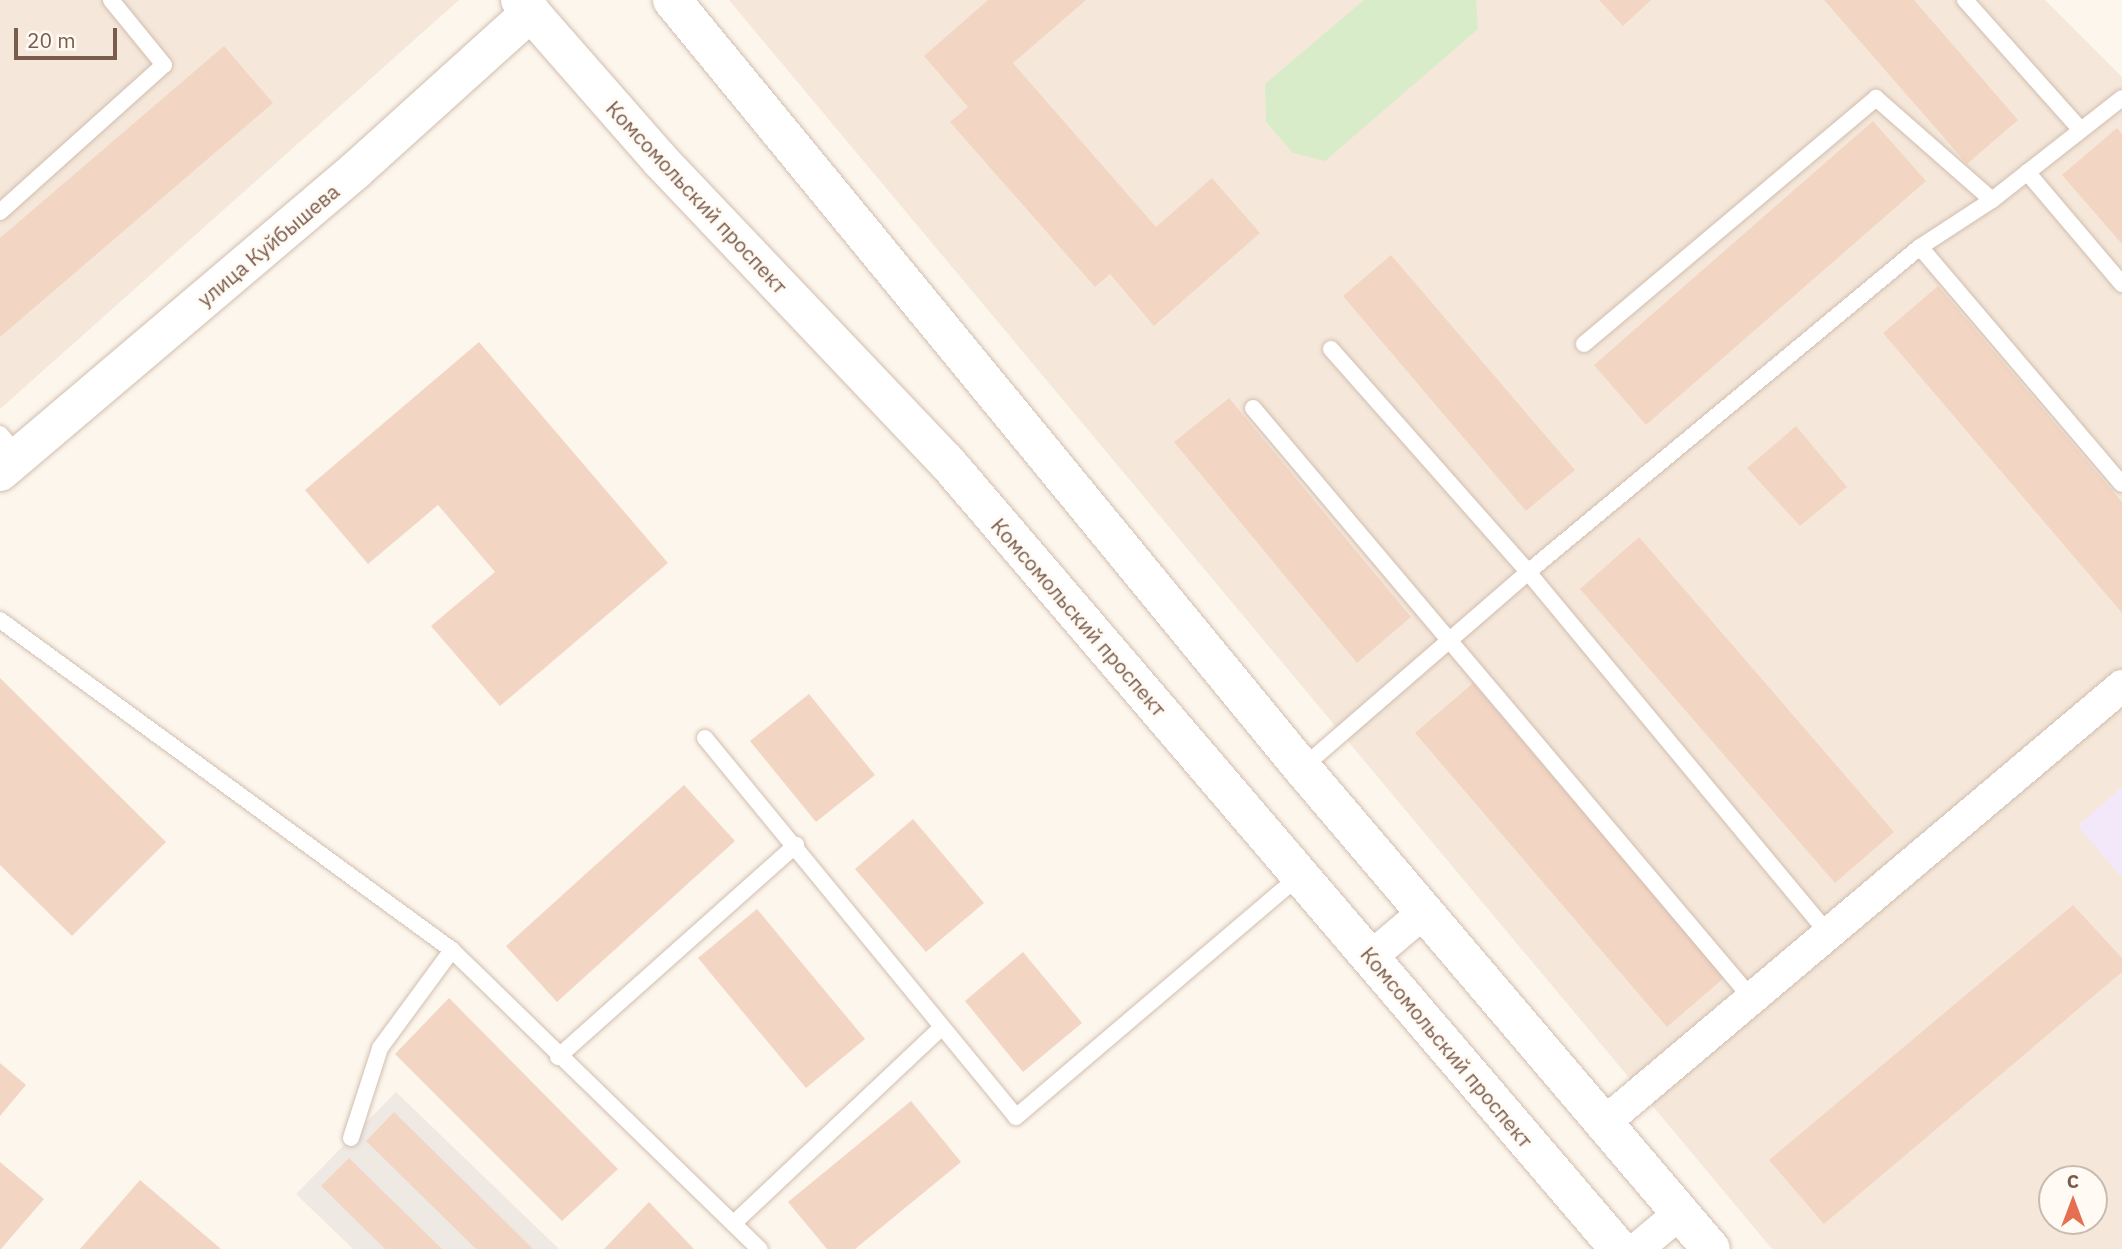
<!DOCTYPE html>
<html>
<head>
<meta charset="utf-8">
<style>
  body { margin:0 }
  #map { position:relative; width:2122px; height:1249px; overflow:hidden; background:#fdf6ec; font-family:"IBM Plex Sans",sans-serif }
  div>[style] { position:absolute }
  .residential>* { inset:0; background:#f5e8da }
  .industrial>* { inset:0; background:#efe9e4 }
  .education>* { inset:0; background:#f3e8fa }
  .green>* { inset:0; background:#d8ecc9 }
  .building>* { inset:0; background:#f3d5c3 }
  .roads { filter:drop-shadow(0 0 2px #d1beb0) drop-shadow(0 0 2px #d1beb0) }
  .lane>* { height:16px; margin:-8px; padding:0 8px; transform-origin:8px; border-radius:8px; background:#fff }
  .street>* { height:32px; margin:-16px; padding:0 16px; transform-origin:16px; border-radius:16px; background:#fff }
  .secondary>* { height:38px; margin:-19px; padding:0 19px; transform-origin:19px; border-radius:19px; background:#fff }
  span { translate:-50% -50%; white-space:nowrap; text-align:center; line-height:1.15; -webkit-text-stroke:5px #fffaf3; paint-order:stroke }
  .street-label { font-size:21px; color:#7a5c4d }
  .north { position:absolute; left:2038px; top:1165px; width:70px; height:70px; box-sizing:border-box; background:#fffaf3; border:2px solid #cabbb1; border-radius:50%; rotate:0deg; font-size:19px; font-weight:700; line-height:28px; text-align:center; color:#7a5c4d }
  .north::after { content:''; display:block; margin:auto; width:24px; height:32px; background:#e76f51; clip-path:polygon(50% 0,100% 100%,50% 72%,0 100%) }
  .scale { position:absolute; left:14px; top:28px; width:103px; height:32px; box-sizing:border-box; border:4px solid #7a5c4d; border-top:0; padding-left:9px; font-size:21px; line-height:24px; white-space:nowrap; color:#7a5c4d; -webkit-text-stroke:5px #fffaf3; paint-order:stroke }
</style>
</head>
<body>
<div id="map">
  <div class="residential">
    <div style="clip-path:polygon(0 0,459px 0,0 409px)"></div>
    <div style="clip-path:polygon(evenodd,729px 0,2045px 0,2122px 77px,2122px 1249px,1772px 1249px,729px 0,2052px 1179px,2094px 1179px,2094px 1221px,2052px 1221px,2052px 1179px)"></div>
  </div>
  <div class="industrial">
    <div style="clip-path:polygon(396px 1092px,559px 1249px,353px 1249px,296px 1194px)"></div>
  </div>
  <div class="education">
    <div style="clip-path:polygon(2122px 787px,2122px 878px,2078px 826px)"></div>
  </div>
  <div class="green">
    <div style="clip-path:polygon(1364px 0,1476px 0,1478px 29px,1325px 161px,1293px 153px,1266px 122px,1265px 84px)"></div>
  </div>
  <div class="building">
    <div style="clip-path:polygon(988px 0,1086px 0,1013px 63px,1156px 227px,1212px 178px,1260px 233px,1154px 326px,1110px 274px,1095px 287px,950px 122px,968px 107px,924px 56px)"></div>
    <div style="clip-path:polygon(1599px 0,1651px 0,1623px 26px)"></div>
    <div style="clip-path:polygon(1824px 0,1914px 0,2018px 120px,1967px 164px)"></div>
    <div style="clip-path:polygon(224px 46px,273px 103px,0 337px,0 238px)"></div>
    <div style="clip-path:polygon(1873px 121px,1926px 181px,1646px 425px,1594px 365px)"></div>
    <div style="clip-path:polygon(2117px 128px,2122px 134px,2122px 244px,2062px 175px)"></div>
    <div style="clip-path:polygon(1391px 255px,1575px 470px,1526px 511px,1343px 296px)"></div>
    <div style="clip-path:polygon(1938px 286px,2122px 502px,2122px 613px,1883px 333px)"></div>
    <div style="clip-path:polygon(479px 342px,668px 563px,500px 706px,431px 626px,495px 572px,438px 505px,368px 564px,305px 490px)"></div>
    <div style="clip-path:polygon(1229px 398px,1411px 617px,1357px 663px,1174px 442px)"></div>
    <div style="clip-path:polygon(1796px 426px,1847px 487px,1800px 526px,1747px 468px)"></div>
    <div style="clip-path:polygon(1639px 537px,1894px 832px,1835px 883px,1580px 589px)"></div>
    <div style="clip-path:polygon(0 678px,166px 842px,72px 936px,0 865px)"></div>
    <div style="clip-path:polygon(1473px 683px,1725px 977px,1667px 1027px,1415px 733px)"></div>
    <div style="clip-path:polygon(809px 694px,875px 775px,816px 822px,750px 741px)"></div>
    <div style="clip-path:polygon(684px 785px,735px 841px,557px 1002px,506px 946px)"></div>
    <div style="clip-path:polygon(913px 819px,984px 903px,926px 952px,855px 869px)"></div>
    <div style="clip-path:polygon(2073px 905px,2122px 958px,2122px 972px,1824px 1224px,1769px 1160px)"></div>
    <div style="clip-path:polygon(757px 909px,865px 1039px,806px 1088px,698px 958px)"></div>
    <div style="clip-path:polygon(1023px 952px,1082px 1023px,1023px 1072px,965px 1001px)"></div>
    <div style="clip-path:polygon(449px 998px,618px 1169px,562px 1221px,395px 1054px)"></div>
    <div style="clip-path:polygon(0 1063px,26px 1085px,0 1116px)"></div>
    <div style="clip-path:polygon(911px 1101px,961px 1162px,855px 1249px,827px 1249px,788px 1202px)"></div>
    <div style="clip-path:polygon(394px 1112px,533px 1249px,476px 1249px,366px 1141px)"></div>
    <div style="clip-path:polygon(349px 1158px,442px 1249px,385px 1249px,321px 1186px)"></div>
    <div style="clip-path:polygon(0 1162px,44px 1199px,1px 1249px,0 1249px)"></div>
    <div style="clip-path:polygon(140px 1180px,221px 1249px,80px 1249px)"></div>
    <div style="clip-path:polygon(649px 1202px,694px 1249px,604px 1249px)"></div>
  </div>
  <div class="roads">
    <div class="lane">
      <div style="left:1965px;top:0;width:171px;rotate:48.3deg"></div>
      <div style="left:2027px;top:172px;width:147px;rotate:49.7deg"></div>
      <div style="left:0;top:212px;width:220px;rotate:-41.9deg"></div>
      <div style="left:164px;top:65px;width:84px;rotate:-129.2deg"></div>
      <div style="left:1920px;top:247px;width:311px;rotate:49.6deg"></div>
      <div style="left:1584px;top:344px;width:382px;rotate:-40.1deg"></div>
      <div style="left:1876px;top:98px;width:154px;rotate:41.3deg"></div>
      <div style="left:1331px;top:349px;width:298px;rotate:48.5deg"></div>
      <div style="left:1528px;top:572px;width:473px;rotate:50.3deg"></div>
      <div style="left:1253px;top:408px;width:776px;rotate:49.81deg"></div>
      <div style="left:0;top:434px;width:29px;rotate:49deg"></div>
      <div style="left:0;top:620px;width:560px;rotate:36.13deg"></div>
      <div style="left:452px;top:950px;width:429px;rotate:44.2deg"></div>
      <div style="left:705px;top:738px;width:490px;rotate:50.6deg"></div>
      <div style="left:1016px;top:1117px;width:373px;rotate:-40.4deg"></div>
      <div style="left:1302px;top:768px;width:299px;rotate:-40.9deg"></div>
      <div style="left:1528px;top:572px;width:509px;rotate:-39.66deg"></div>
      <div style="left:1920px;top:247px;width:86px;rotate:-33.1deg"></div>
      <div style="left:1992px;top:200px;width:165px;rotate:-38.1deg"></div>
      <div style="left:558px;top:1057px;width:319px;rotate:-41.7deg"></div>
      <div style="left:351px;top:1138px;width:95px;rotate:-72.1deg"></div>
      <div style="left:380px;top:1048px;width:122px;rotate:-53.7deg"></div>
      <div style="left:734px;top:1223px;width:284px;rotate:-43.3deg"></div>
    </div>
    <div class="street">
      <div style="left:1371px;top:957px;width:70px;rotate:-40.3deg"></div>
      <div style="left:1604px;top:1123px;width:678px;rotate:-40.15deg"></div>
      <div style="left:1637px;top:1249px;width:56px;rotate:-39.9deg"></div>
    </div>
    <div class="secondary">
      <div style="left:520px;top:0;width:214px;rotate:48.8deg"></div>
      <div style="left:661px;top:161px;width:414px;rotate:46.5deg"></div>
      <div style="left:946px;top:461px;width:1036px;rotate:49.5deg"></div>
      <div style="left:672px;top:0;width:993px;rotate:50.64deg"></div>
      <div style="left:1302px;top:768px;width:631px;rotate:49.63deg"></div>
      <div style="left:0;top:472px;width:467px;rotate:-40.3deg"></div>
      <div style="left:356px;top:170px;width:236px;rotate:-42.1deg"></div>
    </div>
  </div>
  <div class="street-label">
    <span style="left:697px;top:197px;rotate:47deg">Комсомольский проспект</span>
    <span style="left:268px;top:245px;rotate:-40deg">улица Куйбышева</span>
    <span style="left:1079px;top:617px;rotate:49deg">Комсомольский проспект</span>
    <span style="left:1447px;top:1047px;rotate:50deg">Комсомольский проспект</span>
  </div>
  <div class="north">С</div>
  <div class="scale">20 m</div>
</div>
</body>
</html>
